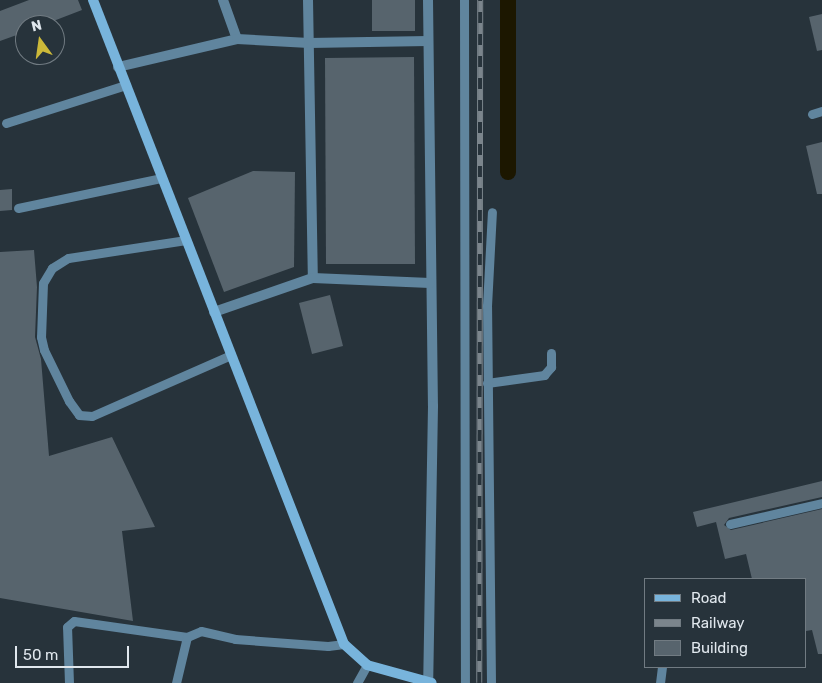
<!DOCTYPE html>
<html>
<head>
<meta charset="utf-8">
<style>
  body { margin:0 }
  #map { position:relative; width:822px; height:683px; overflow:hidden; background:#27333b; font-family:Rubik,sans-serif }
  div>[style] { position:absolute }
  .canal>* { height:16px; margin:-8px; padding:0 8px; transform-origin:8px; border-radius:8px; background:#1c1700 }
  .building>* { inset:0; background:#57646d }
  .lane>* { height:9px; margin:-4.5px; padding:0 4.5px; transform-origin:4.5px; border-radius:4.5px; background:#60859e }
  .street>* { height:10px; margin:-5px; padding:0 5px; transform-origin:5px; border-radius:5px; background:#60859e }
  .secondary>* { height:10px; margin:-5px; padding:0 5px; transform-origin:5px; border-radius:5px; background:#78b4dc }
  .rail>* { height:5.5px; margin-top:-2.75px; transform-origin:0; background:repeating-linear-gradient(90deg,#27333b 0 11px,#7b858c 0 22px); box-sizing:border-box; border-block:1px solid #7b858c }
  span { translate:-50% -50%; white-space:nowrap; text-align:center; line-height:1.15; -webkit-text-stroke:4.5px #27333b; paint-order:stroke }
  .legend { position:absolute; left:644px; top:578px; width:162px; height:90px; box-sizing:border-box; background:#27333b; border:1px solid #717b82; margin:0; padding:6px 9px; list-style:none; font-size:15px; color:#e0e7ed }
  .legend li { display:flex; align-items:center; gap:10px; height:25px }
  .legend b { width:25px; border:1px solid #717b82 }
  .north { position:absolute; left:15px; top:15px; width:50px; height:50px; box-sizing:border-box; background:#27333b; border:1px solid #717b82; border-radius:50%; rotate:346deg; font-size:14px; font-weight:700; line-height:20px; text-align:center; color:#e0e7ed }
  .north::after { content:''; display:block; margin:auto; width:18px; height:22px; background:#ccb939; clip-path:polygon(50% 0,100% 100%,50% 72%,0 100%) }
  .scale { position:absolute; left:15px; top:646px; width:114px; height:22px; box-sizing:border-box; border:2px solid #e0e7ed; border-top:0; padding-left:6px; font-size:15px; line-height:18px; white-space:nowrap; color:#e0e7ed; -webkit-text-stroke:4px #27333b; paint-order:stroke }
</style>
</head>
<body>
<div id="map">
  <div class="canal">
    <div style="left:508px;top:0;width:172px;rotate:90deg"></div>
  </div>
  <div class="building">
    <div style="clip-path:polygon(29px 0,78px 0,82px 10px,43px 25px,25px 25px,25px 32px,0 41px,0 11px)"></div>
    <div style="clip-path:polygon(372px 0,415px 0,415px 31px,372px 31px)"></div>
    <div style="clip-path:polygon(822px 14px,822px 50px,817px 51px,809px 17px)"></div>
    <div style="clip-path:polygon(414px 57px,415px 264px,326px 264px,325px 58px)"></div>
    <div style="clip-path:polygon(822px 142px,822px 194px,817px 194px,806px 146px)"></div>
    <div style="clip-path:polygon(253px 171px,295px 172px,294px 267px,224px 292px,188px 198px)"></div>
    <div style="clip-path:polygon(12px 189px,12px 210px,0 211px,0 190px)"></div>
    <div style="clip-path:polygon(34px 250px,37px 287px,35px 337px,41px 359px,49px 456px,112px 437px,155px 527px,122px 531px,133px 621px,0 598px,0 252px)"></div>
    <div style="clip-path:polygon(330px 295px,343px 346px,312px 354px,299px 303px)"></div>
    <div style="clip-path:polygon(822px 481px,822px 497px,729px 518px,724px 525px,731px 530px,822px 509px,822px 654px,818px 654px,812px 630px,806px 631px,806px 579px,752px 579px,746px 554px,725px 559px,716px 522px,697px 527px,693px 512px)"></div>
  </div>
  <div class="lane">
    <div style="left:464px;top:0;width:683px;rotate:89.92deg"></div>
    <div style="left:812px;top:114px;width:10px;rotate:-17deg"></div>
    <div style="left:6px;top:123px;width:126px;rotate:-17.6deg"></div>
    <div style="left:18px;top:208px;width:147px;rotate:-11.8deg"></div>
    <div style="left:186px;top:240px;width:119px;rotate:171.3deg"></div>
    <div style="left:68px;top:258px;width:19px;rotate:148deg"></div>
    <div style="left:52px;top:268px;width:17px;rotate:121deg"></div>
    <div style="left:43px;top:283px;width:54px;rotate:92.1deg"></div>
    <div style="left:41px;top:337px;width:13px;rotate:77deg"></div>
    <div style="left:44px;top:350px;width:57px;rotate:63.9deg"></div>
    <div style="left:69px;top:401px;width:17px;rotate:54deg"></div>
    <div style="left:79px;top:415px;width:13px;rotate:4deg"></div>
    <div style="left:92px;top:416px;width:152px;rotate:-23.7deg"></div>
    <div style="left:487px;top:383px;width:58px;rotate:-8deg"></div>
    <div style="left:544px;top:375px;width:11px;rotate:-49deg"></div>
    <div style="left:551px;top:367px;width:14px;rotate:-90deg"></div>
    <div style="left:730px;top:524px;width:94px;rotate:-12.9deg"></div>
    <div style="left:69px;top:683px;width:56px;rotate:-92deg"></div>
    <div style="left:67px;top:627px;width:9px;rotate:-41deg"></div>
    <div style="left:74px;top:621px;width:114px;rotate:8.1deg"></div>
    <div style="left:176px;top:683px;width:47px;rotate:-76.6deg"></div>
    <div style="left:187px;top:637px;width:15px;rotate:-23deg"></div>
    <div style="left:201px;top:631px;width:35px;rotate:13deg"></div>
    <div style="left:235px;top:639px;width:93px;rotate:4.3deg"></div>
    <div style="left:328px;top:646px;width:16px;rotate:-7deg"></div>
    <div style="left:357px;top:683px;width:21px;rotate:-61deg"></div>
    <div style="left:491px;top:683px;width:377px;rotate:-90.6deg"></div>
    <div style="left:487px;top:306px;width:94px;rotate:-87deg"></div>
    <div style="left:660px;top:683px;width:16px;rotate:-83deg"></div>
  </div>
  <div class="street">
    <div style="left:223px;top:0;width:41px;rotate:70.3deg"></div>
    <div style="left:308px;top:0;width:278px;rotate:89deg"></div>
    <div style="left:428px;top:0;width:406px;rotate:89.3deg"></div>
    <div style="left:433px;top:406px;width:277px;rotate:91deg"></div>
    <div style="left:118px;top:67px;width:122px;rotate:-13.2deg"></div>
    <div style="left:237px;top:39px;width:72px;rotate:3.2deg"></div>
    <div style="left:309px;top:43px;width:119px;rotate:-1deg"></div>
    <div style="left:214px;top:312px;width:105px;rotate:-19deg"></div>
    <div style="left:313px;top:278px;width:117px;rotate:2.4deg"></div>
  </div>
  <div class="secondary">
    <div style="left:93px;top:0;width:691px;rotate:68.71deg"></div>
    <div style="left:344px;top:644px;width:31px;rotate:42deg"></div>
    <div style="left:367px;top:665px;width:67px;rotate:15.5deg"></div>
  </div>
  <div class="rail">
    <div style="left:479px;top:683px;width:683px;rotate:-89.92deg"></div>
  </div>
  <ul class="legend">
  <li><b style="height:6px;background:#78b4dc"></b>Road</li>
  <li><b style="height:6px;background:#7b858c"></b>Railway</li>
  <li><b style="height:14px;background:#57646d"></b>Building</li>
  </ul>
  <div class="north">N</div>
  <div class="scale">50 m</div>
</div>
</body>
</html>
